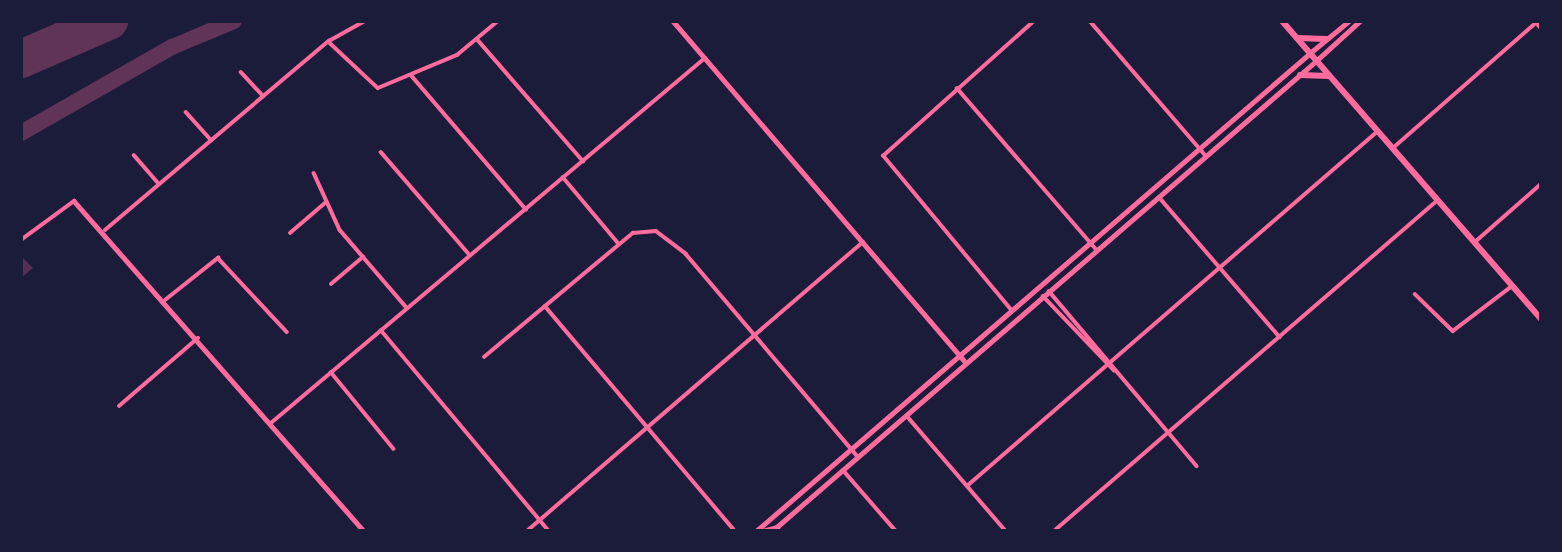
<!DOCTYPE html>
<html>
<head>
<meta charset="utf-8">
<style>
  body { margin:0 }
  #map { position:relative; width:1562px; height:552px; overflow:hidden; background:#1b1b3a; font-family:"DejaVu Sans",sans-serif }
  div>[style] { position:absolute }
  .taxiway>* { height:16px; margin:-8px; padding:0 8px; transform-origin:8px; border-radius:8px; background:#603358 }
  .runway>* { height:38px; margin:-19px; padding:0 19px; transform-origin:19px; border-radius:19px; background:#603358 }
  .building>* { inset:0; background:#542f53 }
  .minor>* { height:3.5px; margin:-1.75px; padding:0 1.75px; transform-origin:1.75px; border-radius:1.75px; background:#ff6b9d }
  .tertiary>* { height:4.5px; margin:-2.25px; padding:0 2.25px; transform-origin:2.25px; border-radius:2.25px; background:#ff6b9d }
  .secondary>* { height:5px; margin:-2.5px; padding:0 2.5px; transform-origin:2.5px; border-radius:2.5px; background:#ff6b9d }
  .trunk>* { height:6px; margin:-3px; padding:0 3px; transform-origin:3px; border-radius:3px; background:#ff6b9d }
  span { translate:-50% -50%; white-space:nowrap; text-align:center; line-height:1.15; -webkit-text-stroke:5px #1b1b3a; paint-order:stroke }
  .frame { position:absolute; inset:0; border:23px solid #1b1b3a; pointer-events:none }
</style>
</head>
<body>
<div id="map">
  <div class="taxiway">
    <div style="left:21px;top:59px;width:36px;rotate:-24deg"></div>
    <div style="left:21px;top:133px;width:174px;rotate:-29.7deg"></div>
    <div style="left:172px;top:47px;width:67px;rotate:-22.8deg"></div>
  </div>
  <div class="runway">
    <div style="left:21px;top:59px;width:96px;rotate:-23.4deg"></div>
  </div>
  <div class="building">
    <div style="clip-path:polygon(21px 256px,33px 268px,21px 278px)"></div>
  </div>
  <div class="minor">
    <div style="left:1090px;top:21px;width:178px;rotate:49.3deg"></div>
    <div style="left:1535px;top:21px;width:9px;rotate:49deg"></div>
    <div style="left:477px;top:39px;width:162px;rotate:49deg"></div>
    <div style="left:329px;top:42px;width:67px;rotate:43.2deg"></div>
    <div style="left:378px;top:88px;width:86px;rotate:-22.7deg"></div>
    <div style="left:457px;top:55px;width:53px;rotate:-39.7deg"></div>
    <div style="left:241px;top:72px;width:33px;rotate:47deg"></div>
    <div style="left:411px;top:75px;width:177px;rotate:49.4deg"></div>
    <div style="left:957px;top:88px;width:214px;rotate:49.2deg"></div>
    <div style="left:186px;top:112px;width:38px;rotate:48deg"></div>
    <div style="left:1393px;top:148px;width:193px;rotate:-41.2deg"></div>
    <div style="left:381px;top:152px;width:136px;rotate:49.2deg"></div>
    <div style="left:134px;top:155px;width:38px;rotate:49deg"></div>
    <div style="left:314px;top:173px;width:63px;rotate:65.5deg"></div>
    <div style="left:340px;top:230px;width:103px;rotate:49.3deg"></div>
    <div style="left:563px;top:177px;width:87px;rotate:50.1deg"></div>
    <div style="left:1159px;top:197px;width:185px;rotate:49.2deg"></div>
    <div style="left:105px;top:230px;width:293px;rotate:-40.2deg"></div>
    <div style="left:329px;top:41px;width:41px;rotate:-29.1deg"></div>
    <div style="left:290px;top:233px;width:46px;rotate:-40.6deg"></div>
    <div style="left:21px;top:240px;width:66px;rotate:-36.3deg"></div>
    <div style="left:1475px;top:242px;width:88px;rotate:-41.3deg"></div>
    <div style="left:331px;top:284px;width:42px;rotate:-40.2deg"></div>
    <div style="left:1049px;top:291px;width:229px;rotate:49.8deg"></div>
    <div style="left:1415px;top:294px;width:53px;rotate:44.2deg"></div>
    <div style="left:1453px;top:331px;width:74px;rotate:-37.3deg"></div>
    <div style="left:1043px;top:296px;width:103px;rotate:46.2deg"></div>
    <div style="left:165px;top:300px;width:68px;rotate:-38.4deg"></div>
    <div style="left:218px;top:258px;width:101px;rotate:47deg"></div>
    <div style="left:545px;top:306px;width:294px;rotate:49.8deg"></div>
    <div style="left:1011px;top:310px;width:200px;rotate:-129.7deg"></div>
    <div style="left:883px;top:156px;width:203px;rotate:-41.8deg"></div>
    <div style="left:381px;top:330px;width:262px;rotate:50.1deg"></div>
    <div style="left:484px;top:357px;width:194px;rotate:-39.8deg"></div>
    <div style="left:633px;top:233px;width:23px;rotate:-5deg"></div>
    <div style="left:656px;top:231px;width:38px;rotate:37deg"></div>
    <div style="left:686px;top:254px;width:266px;rotate:49.7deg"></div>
    <div style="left:331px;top:372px;width:99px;rotate:50.7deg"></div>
    <div style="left:119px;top:406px;width:104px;rotate:-40.7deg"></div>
    <div style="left:907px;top:416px;width:152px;rotate:49.3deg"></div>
    <div style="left:271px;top:423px;width:567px;rotate:-40.06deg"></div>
    <div style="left:843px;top:470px;width:81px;rotate:49deg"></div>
    <div style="left:967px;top:486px;width:543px;rotate:-40.82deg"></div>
    <div style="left:527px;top:531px;width:443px;rotate:-40.7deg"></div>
    <div style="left:1054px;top:531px;width:507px;rotate:-40.76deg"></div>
  </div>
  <div class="tertiary">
    <div style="left:673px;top:21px;width:450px;rotate:49.4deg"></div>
    <div style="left:1310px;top:53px;width:50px;rotate:-39.4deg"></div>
    <div style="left:1316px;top:61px;width:59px;rotate:-42.3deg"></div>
    <div style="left:74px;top:201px;width:439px;rotate:48.7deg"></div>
  </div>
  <div class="secondary">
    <div style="left:756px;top:531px;width:732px;rotate:-40.79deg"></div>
    <div style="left:762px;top:531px;width:16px;rotate:-15deg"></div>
    <div style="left:772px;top:531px;width:719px;rotate:-40.83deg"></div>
  </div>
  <div class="trunk">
    <div style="left:1282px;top:21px;width:395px;rotate:49deg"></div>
    <div style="left:1297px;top:38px;width:29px;rotate:2deg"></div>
    <div style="left:1300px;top:75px;width:29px;rotate:2deg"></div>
  </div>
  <div class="frame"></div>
</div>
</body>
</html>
